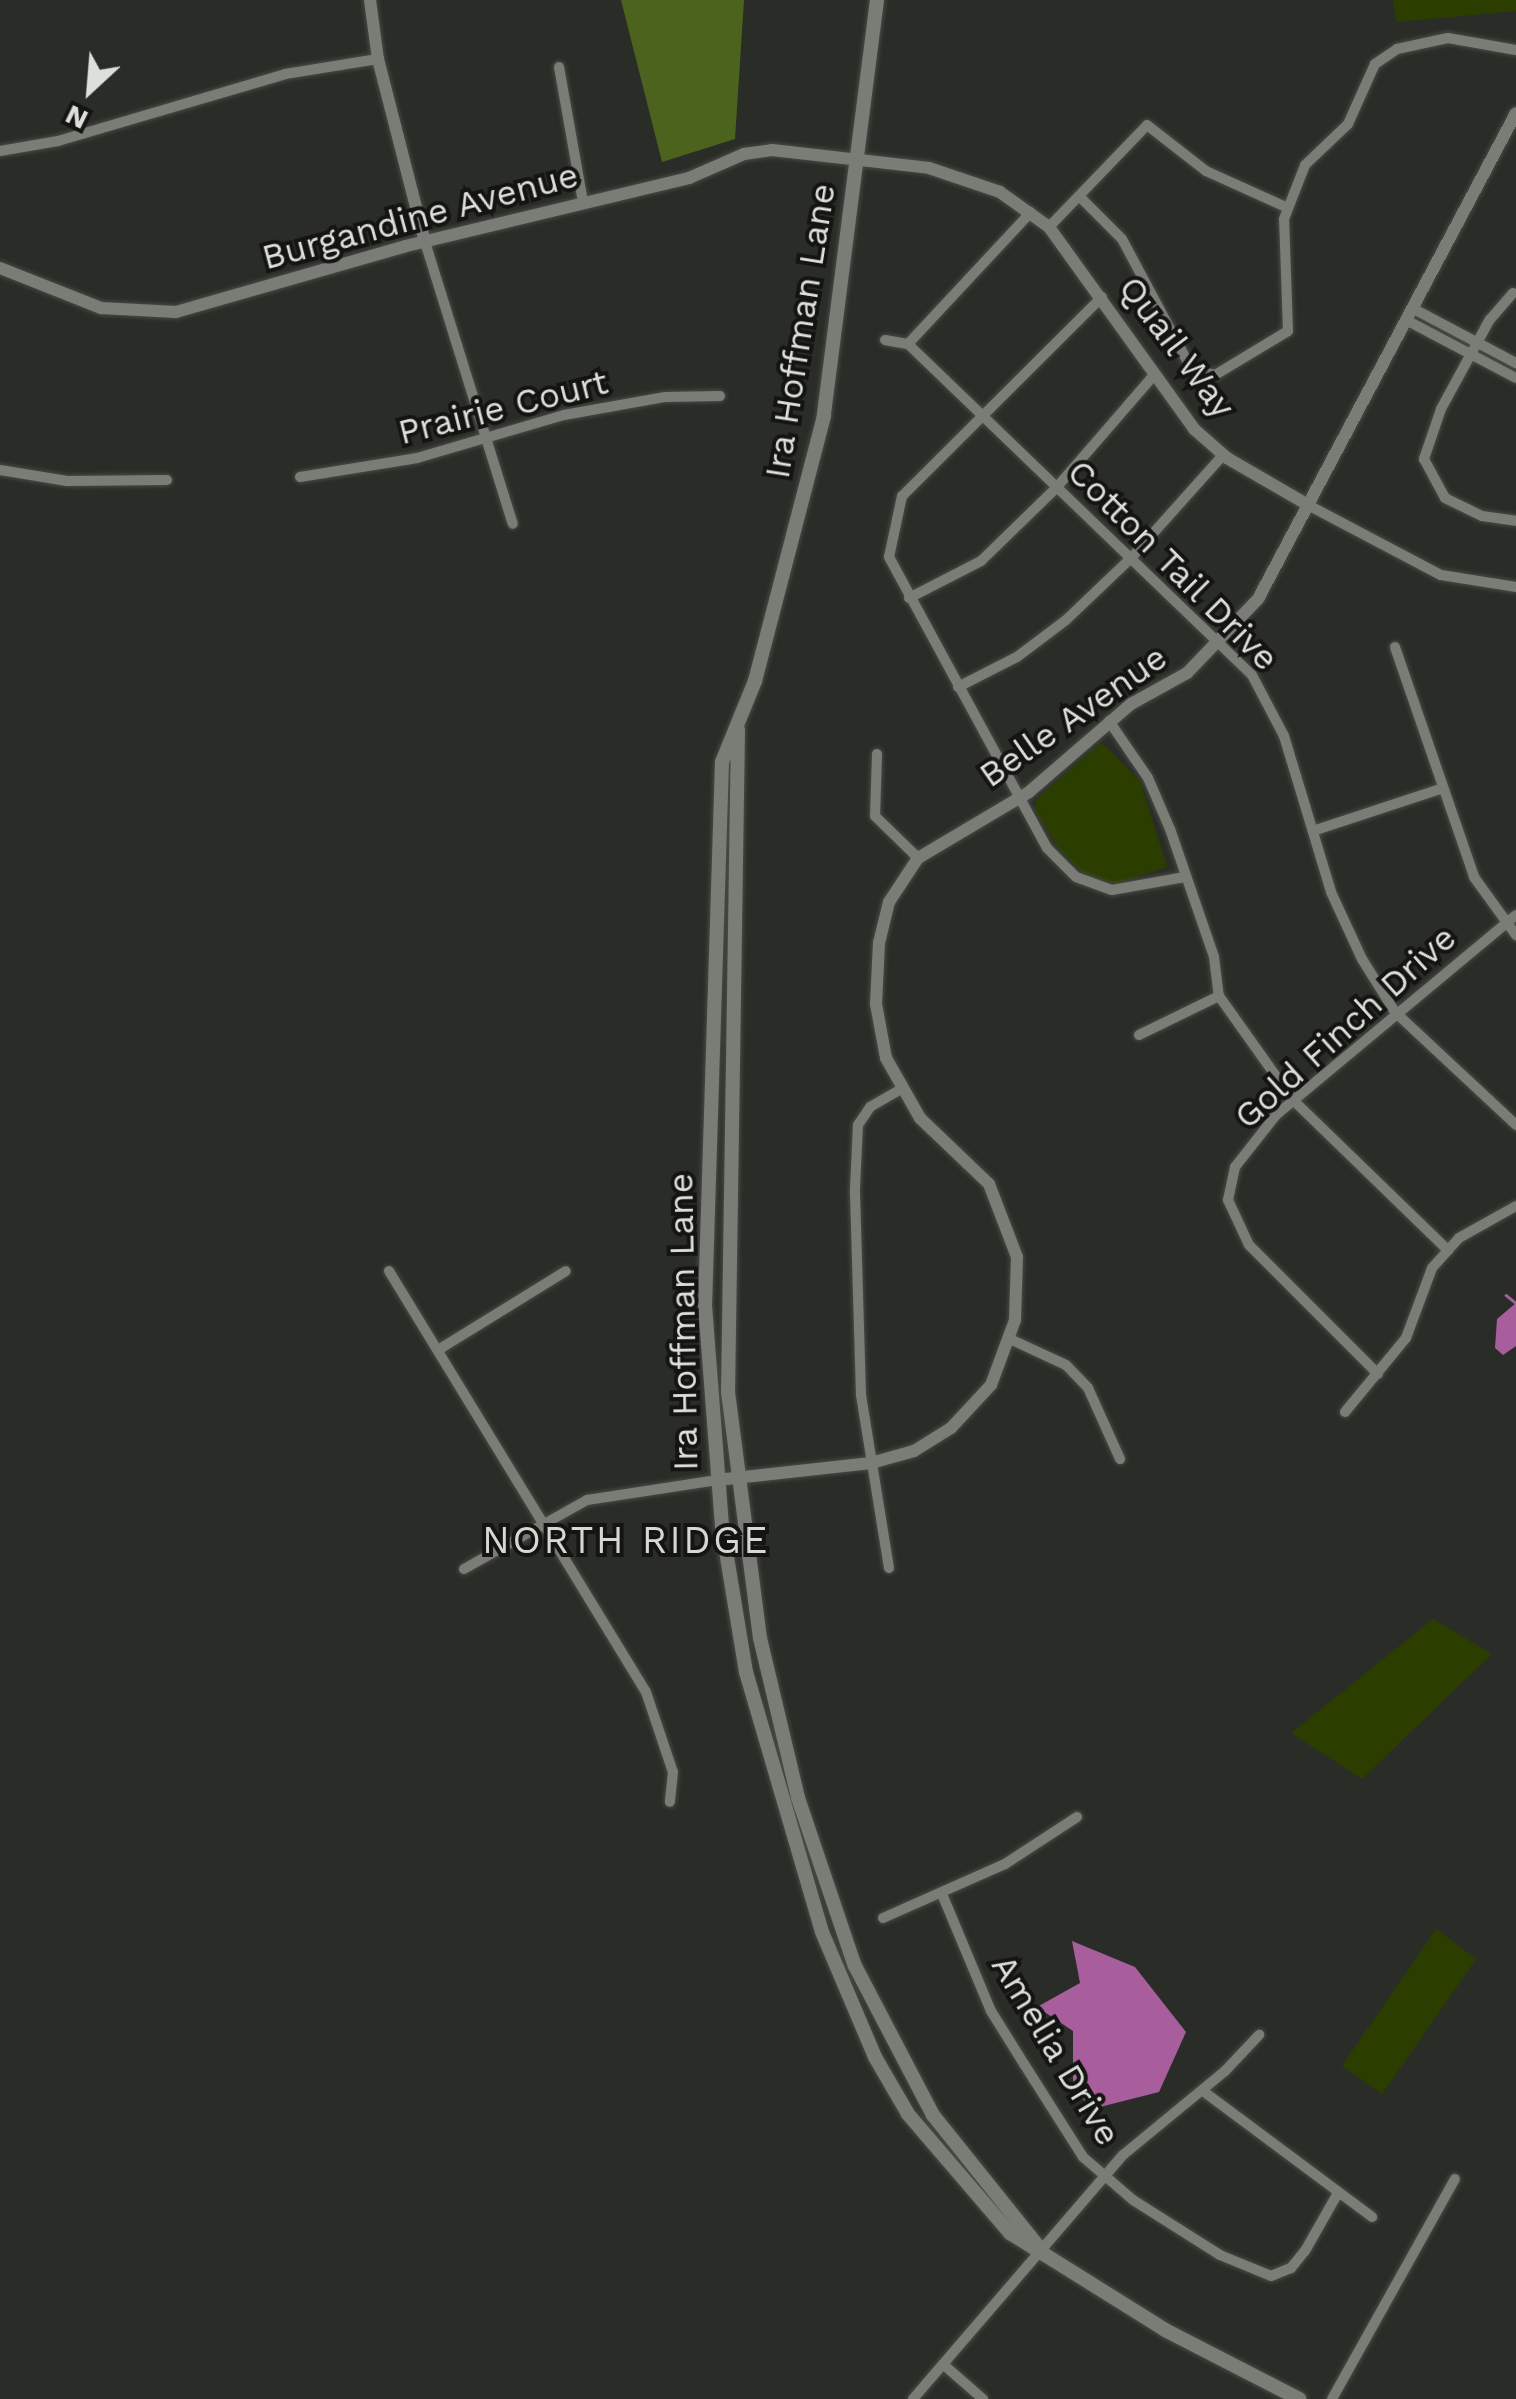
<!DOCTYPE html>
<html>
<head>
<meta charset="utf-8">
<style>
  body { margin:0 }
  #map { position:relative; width:1516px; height:2399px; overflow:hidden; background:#2a2d27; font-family:"Work Sans",sans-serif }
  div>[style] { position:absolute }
  .green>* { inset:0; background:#2b3e00 }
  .forest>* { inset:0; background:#4c631d }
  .water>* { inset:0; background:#a85e9c }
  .stream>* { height:2.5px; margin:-1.25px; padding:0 1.25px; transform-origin:1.25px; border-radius:1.25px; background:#a85e9c }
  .roads { filter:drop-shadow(0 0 2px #484a45) drop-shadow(0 0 2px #484a45) }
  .minor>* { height:10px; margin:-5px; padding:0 5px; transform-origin:5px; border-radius:5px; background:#797d75 }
  .tertiary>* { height:12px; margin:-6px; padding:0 6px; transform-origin:6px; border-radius:6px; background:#797d75 }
  .secondary>* { height:14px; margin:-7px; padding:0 7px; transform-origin:7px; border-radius:7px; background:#797d75 }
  span { translate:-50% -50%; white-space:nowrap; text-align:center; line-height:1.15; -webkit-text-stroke:8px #141512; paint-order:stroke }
  .street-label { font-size:35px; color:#dddfdb }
  .neighbourhood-label { font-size:38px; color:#d6d9d1; letter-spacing:2.5px }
  .north { position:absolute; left:40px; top:40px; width:100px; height:100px; -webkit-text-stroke:8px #141512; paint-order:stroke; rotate:206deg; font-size:28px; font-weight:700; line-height:40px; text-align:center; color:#dddfdb }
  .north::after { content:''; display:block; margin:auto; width:35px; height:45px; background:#dddfdb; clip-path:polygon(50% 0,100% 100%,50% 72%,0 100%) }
</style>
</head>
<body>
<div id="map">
  <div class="green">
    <div style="clip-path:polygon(1393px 0,1516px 0,1516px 11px,1396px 22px)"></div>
    <div style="clip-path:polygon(1101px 742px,1140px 781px,1167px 867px,1116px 884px,1087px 877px,1059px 849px,1035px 811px,1036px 799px)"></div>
    <div style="clip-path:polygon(1433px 1619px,1492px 1654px,1362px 1779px,1291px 1733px)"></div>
    <div style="clip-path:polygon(1436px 1929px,1476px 1959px,1382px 2094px,1342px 2066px)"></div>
  </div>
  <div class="forest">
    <div style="clip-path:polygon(621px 0,744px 0,735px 139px,662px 162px)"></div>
  </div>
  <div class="water">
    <div style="clip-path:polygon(1516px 1303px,1516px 1346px,1503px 1355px,1495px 1348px,1497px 1319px)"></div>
    <div style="clip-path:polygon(1072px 1941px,1135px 1967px,1186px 2032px,1159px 2092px,1092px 2109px,1073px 2088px,1073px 2031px,1037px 2007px,1080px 1983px)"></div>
  </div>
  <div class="stream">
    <div style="left:1506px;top:1295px;width:13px;rotate:39deg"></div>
  </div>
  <div class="roads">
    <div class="minor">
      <div style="left:559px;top:67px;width:137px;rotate:79.9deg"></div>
      <div style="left:0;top:151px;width:59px;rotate:-9.8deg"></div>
      <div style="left:58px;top:141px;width:237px;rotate:-16.4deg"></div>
      <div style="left:285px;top:74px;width:94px;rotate:-9.2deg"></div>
      <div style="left:1080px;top:197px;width:59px;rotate:45deg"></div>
      <div style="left:1122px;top:239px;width:149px;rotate:61.9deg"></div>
      <div style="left:1192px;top:370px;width:24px;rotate:12deg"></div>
      <div style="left:1215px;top:375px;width:85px;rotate:-31.1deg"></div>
      <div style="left:1288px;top:331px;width:112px;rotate:-92deg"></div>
      <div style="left:1284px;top:219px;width:58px;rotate:-68.7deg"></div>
      <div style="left:1305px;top:165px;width:59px;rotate:-43.6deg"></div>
      <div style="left:1348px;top:124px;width:66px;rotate:-65.8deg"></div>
      <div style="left:1375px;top:64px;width:27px;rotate:-34deg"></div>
      <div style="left:1397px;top:49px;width:52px;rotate:-12.2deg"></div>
      <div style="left:1448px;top:38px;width:69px;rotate:10deg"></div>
      <div style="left:1049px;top:227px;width:141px;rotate:-46.1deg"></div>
      <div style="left:1147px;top:125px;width:75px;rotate:37.9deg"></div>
      <div style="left:1206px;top:171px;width:90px;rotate:24.3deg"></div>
      <div style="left:425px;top:242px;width:295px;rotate:72.7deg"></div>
      <div style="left:1513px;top:293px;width:35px;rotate:131deg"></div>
      <div style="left:1490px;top:319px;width:102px;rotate:118.6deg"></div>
      <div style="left:1441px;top:409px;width:53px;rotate:108.8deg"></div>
      <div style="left:1424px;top:459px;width:44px;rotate:61.7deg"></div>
      <div style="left:1445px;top:498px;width:41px;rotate:25.9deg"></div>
      <div style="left:1482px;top:516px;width:34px;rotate:8deg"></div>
      <div style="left:1102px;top:297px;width:282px;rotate:135.1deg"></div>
      <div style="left:902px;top:496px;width:62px;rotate:102deg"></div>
      <div style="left:889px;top:557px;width:331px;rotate:61.5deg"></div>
      <div style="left:1047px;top:848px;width:41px;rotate:45deg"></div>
      <div style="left:1076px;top:877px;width:38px;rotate:20deg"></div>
      <div style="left:1112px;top:890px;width:74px;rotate:-10.1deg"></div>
      <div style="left:1412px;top:308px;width:118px;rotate:27.9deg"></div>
      <div style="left:1406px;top:320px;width:124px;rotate:27.8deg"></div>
      <div style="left:885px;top:340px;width:23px;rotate:10deg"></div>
      <div style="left:908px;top:344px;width:477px;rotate:43.9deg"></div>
      <div style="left:1252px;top:675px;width:69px;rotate:62.3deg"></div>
      <div style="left:1284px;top:736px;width:163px;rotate:73.2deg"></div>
      <div style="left:1331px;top:892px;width:74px;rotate:65.2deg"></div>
      <div style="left:1362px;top:959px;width:62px;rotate:58.1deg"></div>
      <div style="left:1395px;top:1012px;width:166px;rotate:43deg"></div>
      <div style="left:908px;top:344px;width:180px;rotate:-47deg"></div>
      <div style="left:0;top:470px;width:68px;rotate:9.3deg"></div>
      <div style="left:67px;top:481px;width:100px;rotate:-0.6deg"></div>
      <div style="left:300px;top:477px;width:119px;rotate:-9.2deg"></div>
      <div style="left:417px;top:458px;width:153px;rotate:-16.3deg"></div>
      <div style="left:564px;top:415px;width:103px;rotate:-10.1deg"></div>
      <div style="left:665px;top:397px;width:55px;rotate:-1deg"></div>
      <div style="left:1308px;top:505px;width:150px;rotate:27.8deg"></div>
      <div style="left:1441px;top:575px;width:76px;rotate:9.1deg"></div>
      <div style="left:909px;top:598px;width:81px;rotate:-27.2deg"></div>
      <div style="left:981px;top:561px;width:106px;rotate:-44.2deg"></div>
      <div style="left:1057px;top:487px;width:148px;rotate:-49.1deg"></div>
      <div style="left:1395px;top:647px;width:243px;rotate:71deg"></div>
      <div style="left:1474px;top:877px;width:72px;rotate:54.1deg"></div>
      <div style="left:958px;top:687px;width:66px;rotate:-27deg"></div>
      <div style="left:1017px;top:657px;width:61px;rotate:-37.1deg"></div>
      <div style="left:1066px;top:620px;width:90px;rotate:-43.6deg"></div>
      <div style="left:1131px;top:558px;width:138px;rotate:-48.2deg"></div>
      <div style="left:1109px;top:721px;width:69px;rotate:55.6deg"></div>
      <div style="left:1148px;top:778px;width:56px;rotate:66.7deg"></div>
      <div style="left:1170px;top:829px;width:135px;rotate:71deg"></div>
      <div style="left:1214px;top:957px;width:39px;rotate:83deg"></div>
      <div style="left:1219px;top:996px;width:128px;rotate:54.6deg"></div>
      <div style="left:1293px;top:1100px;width:216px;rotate:44.1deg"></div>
      <div style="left:877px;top:754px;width:62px;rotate:91.8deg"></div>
      <div style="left:875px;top:816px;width:60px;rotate:44.3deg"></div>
      <div style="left:1313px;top:831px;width:137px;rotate:-18.3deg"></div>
      <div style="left:1139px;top:1035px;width:89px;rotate:-26deg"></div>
      <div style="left:389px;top:1271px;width:493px;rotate:58.6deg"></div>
      <div style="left:646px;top:1692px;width:84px;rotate:71.4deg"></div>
      <div style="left:673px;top:1772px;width:30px;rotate:96deg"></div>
      <div style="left:1010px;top:1339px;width:62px;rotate:24.9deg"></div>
      <div style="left:1066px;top:1365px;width:32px;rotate:46deg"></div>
      <div style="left:1088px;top:1388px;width:78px;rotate:65.7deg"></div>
      <div style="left:438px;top:1350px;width:150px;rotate:-31.7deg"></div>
      <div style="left:1378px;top:1374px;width:182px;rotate:-135deg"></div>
      <div style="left:1249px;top:1245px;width:50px;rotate:-115deg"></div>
      <div style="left:1228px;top:1200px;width:34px;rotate:-78deg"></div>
      <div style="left:1235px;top:1167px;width:66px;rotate:-51.7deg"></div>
      <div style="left:1276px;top:1115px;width:312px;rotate:-39.8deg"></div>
      <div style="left:1345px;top:1412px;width:96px;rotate:-50.5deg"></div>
      <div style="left:1406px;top:1338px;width:75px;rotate:-69.6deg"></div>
      <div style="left:1432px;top:1268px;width:40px;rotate:-48deg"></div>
      <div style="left:1459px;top:1238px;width:65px;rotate:-29.3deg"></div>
      <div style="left:889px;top:1568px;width:175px;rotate:-99.2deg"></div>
      <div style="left:861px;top:1395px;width:207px;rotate:-91.7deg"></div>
      <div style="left:855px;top:1188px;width:63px;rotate:-87.3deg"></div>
      <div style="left:858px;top:1125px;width:22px;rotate:-56deg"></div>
      <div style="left:870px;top:1107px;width:34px;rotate:-30deg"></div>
      <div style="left:464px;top:1569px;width:141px;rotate:-29.3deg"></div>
      <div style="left:587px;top:1500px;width:132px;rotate:-8.7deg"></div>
      <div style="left:942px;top:1894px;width:127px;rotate:67.3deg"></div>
      <div style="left:991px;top:2011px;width:62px;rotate:58.1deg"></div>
      <div style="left:1024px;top:2064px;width:110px;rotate:57.6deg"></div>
      <div style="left:1083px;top:2157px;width:66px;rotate:40.7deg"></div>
      <div style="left:1133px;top:2200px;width:103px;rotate:32.3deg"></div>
      <div style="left:1220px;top:2255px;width:55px;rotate:22.4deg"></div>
      <div style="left:1271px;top:2276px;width:22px;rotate:-22deg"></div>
      <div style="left:1291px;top:2268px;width:22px;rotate:-51deg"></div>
      <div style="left:1305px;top:2251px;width:67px;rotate:-60.4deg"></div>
      <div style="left:883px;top:1918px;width:133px;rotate:-23.9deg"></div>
      <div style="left:1005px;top:1864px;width:86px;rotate:-33.1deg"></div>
      <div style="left:1203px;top:2091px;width:211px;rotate:36.7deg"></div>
      <div style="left:944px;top:2365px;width:52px;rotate:41.1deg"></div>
      <div style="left:913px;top:2399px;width:322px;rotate:-49.3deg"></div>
      <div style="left:1123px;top:2155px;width:132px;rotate:-39.5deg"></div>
      <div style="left:1225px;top:2071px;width:50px;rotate:-46.6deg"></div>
      <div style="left:1332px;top:2399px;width:252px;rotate:-60.8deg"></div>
    </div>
    <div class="tertiary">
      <div style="left:370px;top:0;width:60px;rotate:82.3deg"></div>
      <div style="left:378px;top:59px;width:189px;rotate:75.6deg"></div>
      <div style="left:0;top:268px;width:109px;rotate:21.6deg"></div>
      <div style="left:101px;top:308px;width:75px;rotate:3.1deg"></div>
      <div style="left:176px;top:312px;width:239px;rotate:-16deg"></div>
      <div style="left:406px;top:246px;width:291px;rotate:-13.5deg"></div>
      <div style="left:689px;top:178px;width:60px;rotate:-23.6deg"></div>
      <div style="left:744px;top:154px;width:28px;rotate:-8deg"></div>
      <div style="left:772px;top:150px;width:158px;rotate:6.5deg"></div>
      <div style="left:929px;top:168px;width:75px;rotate:18.7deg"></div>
      <div style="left:1000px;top:192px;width:60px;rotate:35.5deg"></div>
      <div style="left:1049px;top:227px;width:249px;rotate:54.3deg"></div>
      <div style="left:1194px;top:429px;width:44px;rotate:41.3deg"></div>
      <div style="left:1227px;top:458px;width:94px;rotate:30.1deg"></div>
      <div style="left:717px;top:1480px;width:155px;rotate:-6.3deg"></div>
      <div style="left:871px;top:1463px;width:45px;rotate:-15.6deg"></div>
      <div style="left:914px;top:1451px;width:44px;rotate:-31.9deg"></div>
      <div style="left:951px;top:1428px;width:59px;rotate:-47.1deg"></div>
      <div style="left:991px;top:1385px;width:69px;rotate:-69.7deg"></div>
      <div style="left:1015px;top:1320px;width:63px;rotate:-88.2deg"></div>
      <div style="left:1017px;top:1257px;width:78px;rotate:-111deg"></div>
      <div style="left:989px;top:1184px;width:95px;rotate:-136.3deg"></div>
      <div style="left:920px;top:1118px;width:69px;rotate:-119.5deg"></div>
      <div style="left:886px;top:1058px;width:55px;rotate:-100.5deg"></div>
      <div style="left:876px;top:1004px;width:61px;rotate:-87.2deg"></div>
      <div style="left:879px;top:943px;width:42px;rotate:-76.3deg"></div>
      <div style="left:889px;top:902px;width:53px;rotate:-56.6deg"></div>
      <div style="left:918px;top:858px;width:129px;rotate:-30.7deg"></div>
      <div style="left:1029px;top:792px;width:135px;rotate:-40.8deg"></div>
      <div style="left:1131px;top:704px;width:64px;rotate:-29deg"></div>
      <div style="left:1187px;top:673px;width:103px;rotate:-46.2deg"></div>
      <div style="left:1258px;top:599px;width:550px;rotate:-62.04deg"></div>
    </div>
    <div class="secondary">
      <div style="left:877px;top:0;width:419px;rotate:97.3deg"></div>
      <div style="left:824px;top:416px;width:274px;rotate:104.6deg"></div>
      <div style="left:755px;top:681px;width:87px;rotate:112.2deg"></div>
      <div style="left:722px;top:762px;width:543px;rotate:91.79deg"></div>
      <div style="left:705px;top:1305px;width:223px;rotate:85.6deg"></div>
      <div style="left:722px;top:1527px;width:147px;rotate:80.6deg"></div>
      <div style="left:746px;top:1672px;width:271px;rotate:73.7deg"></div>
      <div style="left:822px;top:1932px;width:136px;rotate:67deg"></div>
      <div style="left:875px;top:2057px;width:66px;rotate:59.9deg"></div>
      <div style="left:908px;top:2114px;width:157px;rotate:49.4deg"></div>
      <div style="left:1010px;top:2233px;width:183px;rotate:32deg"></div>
      <div style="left:1165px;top:2330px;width:151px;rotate:27.2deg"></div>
      <div style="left:738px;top:729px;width:663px;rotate:90.86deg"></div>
      <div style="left:728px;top:1392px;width:248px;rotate:82.6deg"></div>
      <div style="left:760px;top:1638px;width:164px;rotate:76.6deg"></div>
      <div style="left:798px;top:1798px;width:177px;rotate:71.3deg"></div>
      <div style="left:855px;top:1966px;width:168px;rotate:62.4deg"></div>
      <div style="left:933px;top:2115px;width:166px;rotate:51.3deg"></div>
    </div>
  </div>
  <div class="street-label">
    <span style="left:420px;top:216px;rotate:-15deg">Burgandine Avenue</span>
    <span style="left:800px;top:331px;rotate:-81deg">Ira Hoffman Lane</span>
    <span style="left:1177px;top:347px;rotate:53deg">Quail Way</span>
    <span style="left:503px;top:407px;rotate:-14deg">Prairie Court</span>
    <span style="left:1173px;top:565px;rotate:45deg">Cotton Tail Drive</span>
    <span style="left:1073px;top:716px;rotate:-35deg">Belle Avenue</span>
    <span style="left:1345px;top:1027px;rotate:-42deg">Gold Finch Drive</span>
    <span style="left:683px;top:1322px;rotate:-91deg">Ira Hoffman Lane</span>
    <span style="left:1056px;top:2050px;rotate:59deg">Amelia Drive</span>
  </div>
  <div class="neighbourhood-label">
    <span style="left:626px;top:1541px">NORTH RIDGE</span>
  </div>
  <div class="north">N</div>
</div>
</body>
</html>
